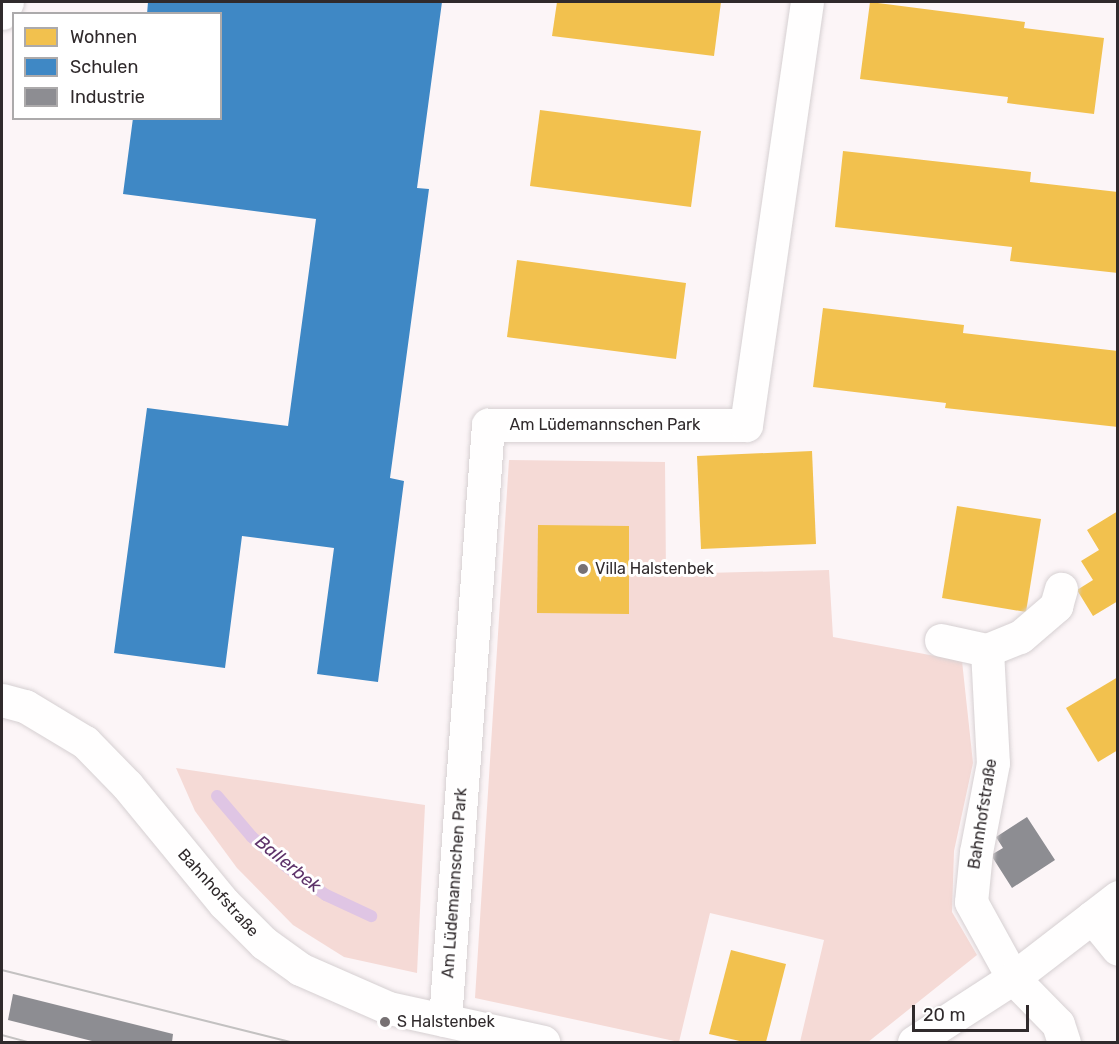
<!DOCTYPE html>
<html>
<head>
<meta charset="utf-8">
<style>
  body { margin:0 }
  #map { position:relative; width:1119px; height:1044px; overflow:hidden; background:#fcf5f7; font-family:Rubik,sans-serif }
  div>[style] { position:absolute }
  .green>* { inset:0; background:#f5dad6 }
  .homes>* { inset:0; background:#f2c14e }
  .schools>* { inset:0; background:#3f88c5 }
  .industry>* { inset:0; background:#8d8d92 }
  .stream>* { height:12px; margin:-6px; padding:0 6px; transform-origin:6px; border-radius:6px; background:#dfc5e4 }
  .roads { filter:drop-shadow(0 0 2px #d6d0d2) drop-shadow(0 0 2px #d6d0d2) }
  .minor>* { height:33px; margin:-16.5px; padding:0 16.5px; transform-origin:16.5px; border-radius:16.5px; background:#fffefe }
  .tram>* { height:1.5px; margin:-0.75px; padding:0 0.75px; transform-origin:0.75px; border-radius:0.75px; background:#c3c1c1 }
  .dots>* { width:16px; height:16px; translate:-50% -50%; box-sizing:border-box; border:3px solid #fff; border-radius:50% }
  span { translate:-50% -50%; white-space:nowrap; text-align:center; line-height:1.15; -webkit-text-stroke:6px #fff; paint-order:stroke }
  .street-label { font-size:16px; color:#302a2c }
  .poi-label { font-size:16px; color:#302a2c }
  .left { translate:0 -50%; text-align:left }
  .water-label { font-size:18px; color:#5e336a; font-style:italic }
  .frame { position:absolute; inset:0; border:3px solid #302a2c; pointer-events:none }
  .legend { position:absolute; left:12px; top:12px; width:210px; height:108px; box-sizing:border-box; background:#fff; border:2px solid #acaaab; margin:0; padding:8px 10px; list-style:none; font-size:18px; color:#302a2c }
  .legend li { display:flex; align-items:center; gap:12px; height:30px }
  .legend b { width:30px; border:2px solid #acaaab }
  .scale { position:absolute; left:912px; top:1005px; width:117px; height:27px; box-sizing:border-box; border:3px solid #302a2c; border-top:0; padding-left:8px; font-size:18px; line-height:21px; white-space:nowrap; color:#302a2c; -webkit-text-stroke:4px #fff; paint-order:stroke }
</style>
</head>
<body>
<div id="map">
  <div class="green">
    <div style="clip-path:polygon(509px 460px,665px 462px,666px 574px,829px 570px,833px 637px,962px 661px,973px 763px,954px 851px,952px 912px,977px 955px,868px 1042px,800px 1042px,824px 940px,710px 913px,679px 1042px,475px 998px)"></div>
    <div style="clip-path:polygon(176px 768px,425px 805px,417px 973px,344px 957px,293px 925px,237px 868px,195px 811px)"></div>
  </div>
  <div class="homes">
    <div style="clip-path:polygon(557px 2px,721px 2px,714px 56px,552px 36px)"></div>
    <div style="clip-path:polygon(870px 2px,1025px 22px,1024px 28px,1104px 38px,1094px 114px,1007px 103px,1008px 97px,860px 79px)"></div>
    <div style="clip-path:polygon(540px 110px,701px 131px,691px 207px,530px 186px)"></div>
    <div style="clip-path:polygon(843px 151px,1031px 172px,1030px 182px,1118px 192px,1118px 273px,1010px 261px,1012px 247px,835px 227px)"></div>
    <div style="clip-path:polygon(517px 260px,686px 283px,676px 359px,507px 337px)"></div>
    <div style="clip-path:polygon(823px 308px,964px 325px,963px 333px,1118px 351px,1118px 427px,945px 408px,946px 403px,813px 387px)"></div>
    <div style="clip-path:polygon(812px 451px,816px 544px,701px 549px,697px 456px)"></div>
    <div style="clip-path:polygon(957px 506px,1041px 519px,1026px 612px,942px 598px)"></div>
    <div style="clip-path:polygon(1118px 511px,1118px 601px,1093px 616px,1077px 590px,1093px 580px,1081px 561px,1099px 550px,1087px 530px)"></div>
    <div style="clip-path:polygon(538px 525px,629px 526px,629px 614px,537px 613px)"></div>
    <div style="clip-path:polygon(1118px 677px,1118px 750px,1098px 762px,1066px 708px)"></div>
    <div style="clip-path:polygon(731px 950px,786px 964px,766px 1042px,744px 1042px,709px 1034px)"></div>
  </div>
  <div class="schools">
    <div style="clip-path:polygon(148px 2px,442px 2px,417px 188px,429px 189px,390px 478px,404px 481px,378px 682px,317px 674px,334px 548px,242px 536px,225px 668px,114px 653px,147px 408px,288px 426px,316px 219px,123px 194px,133px 118px,220px 118px,220px 14px,147px 14px)"></div>
  </div>
  <div class="industry">
    <div style="clip-path:polygon(1027px 817px,1055px 860px,1012px 888px,991px 855px,1003px 848px,996px 837px)"></div>
    <div style="clip-path:polygon(13px 994px,173px 1034px,172px 1042px,96px 1042px,8px 1020px)"></div>
  </div>
  <div class="stream">
    <div style="left:217px;top:796px;width:54px;rotate:49.5deg"></div>
    <div style="left:252px;top:837px;width:46px;rotate:40.6deg"></div>
    <div style="left:287px;top:867px;width:48px;rotate:35.7deg"></div>
    <div style="left:326px;top:895px;width:50px;rotate:25deg"></div>
  </div>
  <div class="roads">
    <div class="minor">
      <div style="left:2px;top:13px;width:12px;rotate:-66deg"></div>
      <div style="left:941px;top:640px;width:47px;rotate:12.3deg"></div>
      <div style="left:987px;top:650px;width:113px;rotate:87deg"></div>
      <div style="left:993px;top:763px;width:91px;rotate:100.8deg"></div>
      <div style="left:976px;top:852px;width:50px;rotate:95.7deg"></div>
      <div style="left:971px;top:902px;width:87px;rotate:61.1deg"></div>
      <div style="left:1013px;top:978px;width:64px;rotate:45.6deg"></div>
      <div style="left:1058px;top:1024px;width:19px;rotate:72deg"></div>
      <div style="left:987px;top:650px;width:35px;rotate:-22deg"></div>
      <div style="left:1020px;top:637px;width:48px;rotate:-40.7deg"></div>
      <div style="left:1056px;top:606px;width:18px;rotate:-74deg"></div>
      <div style="left:2px;top:700px;width:24px;rotate:15deg"></div>
      <div style="left:25px;top:706px;width:70px;rotate:31deg"></div>
      <div style="left:85px;top:742px;width:60px;rotate:45.7deg"></div>
      <div style="left:127px;top:785px;width:153px;rotate:50.6deg"></div>
      <div style="left:224px;top:903px;width:57px;rotate:45deg"></div>
      <div style="left:264px;top:943px;width:44px;rotate:35.8deg"></div>
      <div style="left:300px;top:969px;width:97px;rotate:23.7deg"></div>
      <div style="left:389px;top:1008px;width:158px;rotate:12.4deg"></div>
      <div style="left:1092px;top:917px;width:41px;rotate:50.9deg"></div>
      <div style="left:445px;top:1020px;width:597px;rotate:-85.87deg"></div>
      <div style="left:488px;top:425px;width:258px"></div>
      <div style="left:746px;top:425px;width:427px;rotate:-81.8deg"></div>
      <div style="left:914px;top:1042px;width:118px;rotate:-32.9deg"></div>
      <div style="left:1013px;top:978px;width:133px;rotate:-37.6deg"></div>
    </div>
  </div>
  <div class="tram">
    <div style="left:2px;top:970px;width:298px;rotate:14deg"></div>
    <div style="left:2px;top:1035px;width:28px;rotate:15deg"></div>
  </div>
  <div class="dots">
    <div style="left:583px;top:569px;background:#777173"></div>
    <div style="left:385px;top:1022px;background:#777173"></div>
  </div>
  <div class="street-label">
    <span style="left:605px;top:425px">Am Lüdemannschen Park</span>
    <span style="left:983px;top:814px;rotate:-81deg">Bahnhofstraße</span>
    <span style="left:455px;top:883px;rotate:-86deg">Am Lüdemannschen Park</span>
    <span style="left:218px;top:893px;rotate:48deg">Bahnhofstraße</span>
  </div>
  <div class="poi-label">
    <span class="left" style="left:595px;top:569px">Villa Halstenbek</span>
    <span class="left" style="left:397px;top:1022px">S Halstenbek</span>
  </div>
  <div class="water-label">
    <span style="left:288px;top:864px;rotate:39deg">Ballerbek</span>
  </div>
  <div class="frame"></div>
  <ul class="legend">
  <li><b style="height:16px;background:#f2c14e"></b>Wohnen</li>
  <li><b style="height:16px;background:#3f88c5"></b>Schulen</li>
  <li><b style="height:16px;background:#8d8d92"></b>Industrie</li>
  </ul>
  <div class="scale">20 m</div>
</div>
</body>
</html>
